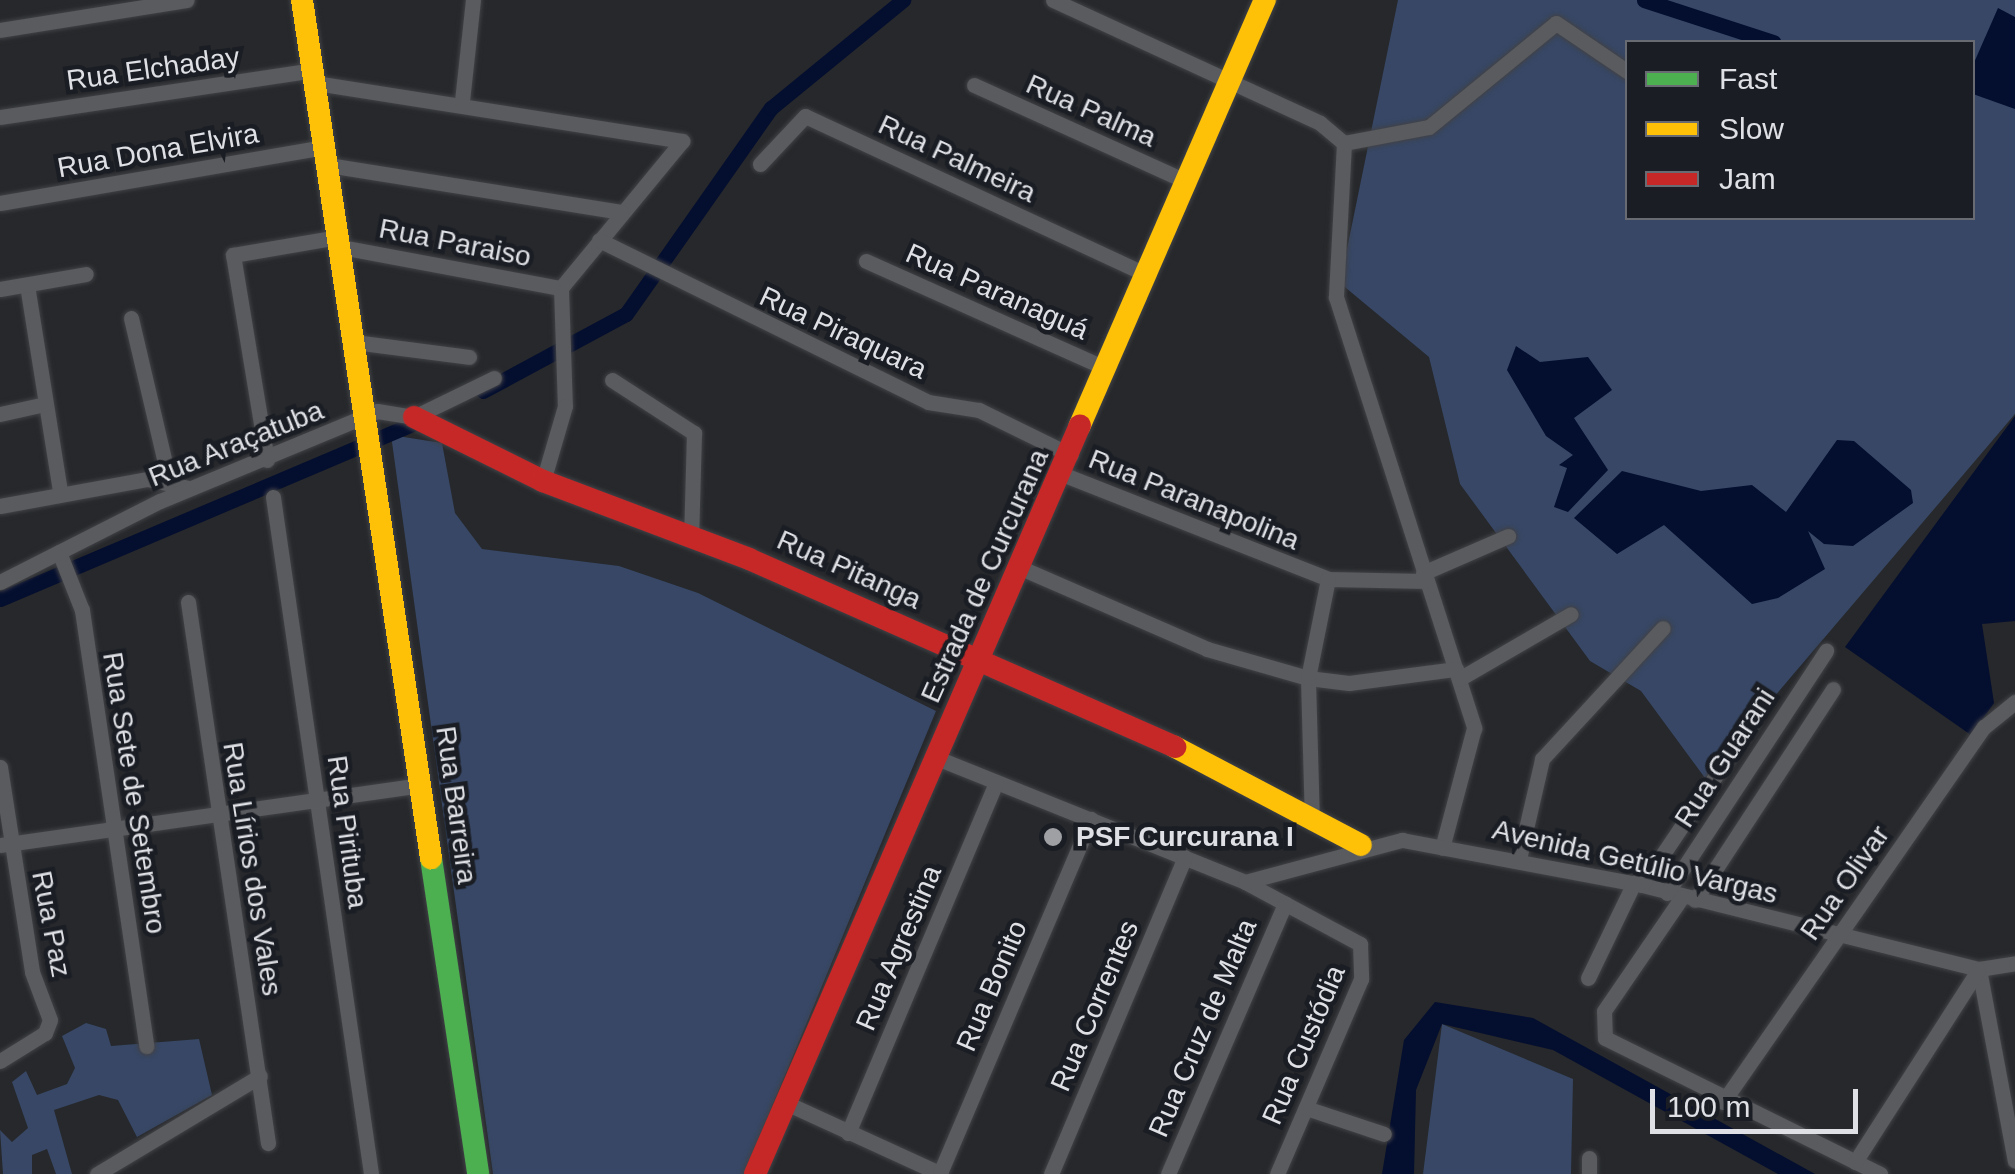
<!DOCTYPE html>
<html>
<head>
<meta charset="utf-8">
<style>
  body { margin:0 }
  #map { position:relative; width:2015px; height:1174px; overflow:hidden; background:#26282b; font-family:Arial,sans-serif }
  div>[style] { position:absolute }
  .green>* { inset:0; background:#374765 }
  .water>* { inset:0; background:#040e2f }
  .canal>* { height:15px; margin:-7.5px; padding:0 7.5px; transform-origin:7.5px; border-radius:7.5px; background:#040e2f }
  .roads { filter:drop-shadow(0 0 2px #414246) drop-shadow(0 0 2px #414246) }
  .street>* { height:15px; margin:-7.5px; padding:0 7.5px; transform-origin:7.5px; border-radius:7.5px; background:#5a5b5e }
  .fast>* { height:22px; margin:-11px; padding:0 11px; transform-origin:11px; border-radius:11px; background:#4caf50 }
  .slow>* { height:22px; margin:-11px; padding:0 11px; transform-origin:11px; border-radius:11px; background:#ffc107 }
  .jam>* { height:22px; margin:-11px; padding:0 11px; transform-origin:11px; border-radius:11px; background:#c62828 }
  .dots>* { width:28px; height:28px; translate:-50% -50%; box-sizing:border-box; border:5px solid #1a1d24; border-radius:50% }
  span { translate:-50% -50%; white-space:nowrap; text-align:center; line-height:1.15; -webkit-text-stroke:9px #1a1d24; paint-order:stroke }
  .street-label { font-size:28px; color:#dee0e5 }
  .poi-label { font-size:28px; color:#dee0e5; font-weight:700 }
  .left { translate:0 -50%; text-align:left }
  .legend { position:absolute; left:1625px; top:40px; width:350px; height:180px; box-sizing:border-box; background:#1a1d24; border:2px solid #686b71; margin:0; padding:12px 18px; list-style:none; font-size:30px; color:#dee0e5 }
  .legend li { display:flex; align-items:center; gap:20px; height:50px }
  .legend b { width:50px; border:2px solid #686b71 }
  .scale { position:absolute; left:1650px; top:1089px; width:208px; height:45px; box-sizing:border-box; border:5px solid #dee0e5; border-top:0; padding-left:12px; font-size:30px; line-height:35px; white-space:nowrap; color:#dee0e5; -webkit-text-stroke:8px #1a1d24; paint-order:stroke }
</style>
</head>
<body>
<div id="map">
  <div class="green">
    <div style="clip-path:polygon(evenodd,1398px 0,2015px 0,2015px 414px,1705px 778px,1641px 691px,1590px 661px,1460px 484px,1429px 357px,1340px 283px,1398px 0,1628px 42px,1972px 42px,1972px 218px,1628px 218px,1628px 42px)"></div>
    <div style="clip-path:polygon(391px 435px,442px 443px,455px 513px,482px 549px,619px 566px,698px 593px,936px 711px,744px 1174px,493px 1174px)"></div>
    <div style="clip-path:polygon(86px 1023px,106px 1029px,111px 1046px,199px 1039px,212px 1095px,137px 1137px,118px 1100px,99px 1095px,54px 1110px,72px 1174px,56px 1174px,47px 1149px,32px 1155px,32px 1174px,3px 1174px,0 1130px,12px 1142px,28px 1128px,12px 1082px,26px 1071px,37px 1095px,67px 1084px,75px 1068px,62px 1036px)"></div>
    <div style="clip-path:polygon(1442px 1024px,1573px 1079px,1571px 1174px,1423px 1174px)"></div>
  </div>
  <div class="water">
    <div style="clip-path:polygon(1998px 8px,2015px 17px,2015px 109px,1973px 94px,1973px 65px)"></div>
    <div style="clip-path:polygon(1516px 346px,1540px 362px,1588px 357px,1612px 390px,1574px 418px,1608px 470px,1568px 512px,1554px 507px,1567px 468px,1559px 465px,1573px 455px,1546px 436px,1507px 370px)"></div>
    <div style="clip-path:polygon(2015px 416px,2015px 621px,1982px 624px,1994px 703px,1971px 735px,1845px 647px)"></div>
    <div style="clip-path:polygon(1837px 440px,1854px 441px,1911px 490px,1913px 503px,1853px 546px,1824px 544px,1808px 531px,1825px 569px,1778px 598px,1752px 604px,1664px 525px,1617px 554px,1574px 518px,1622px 471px,1701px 491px,1752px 485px,1786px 512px)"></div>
    <div style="clip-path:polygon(1435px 1002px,1533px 1018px,1815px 1174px,1778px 1174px,1553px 1050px,1442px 1024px,1416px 1090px,1414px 1174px,1382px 1174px,1404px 1040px)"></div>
  </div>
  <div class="canal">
    <div style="left:1644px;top:0;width:136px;rotate:18deg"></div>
    <div style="left:483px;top:391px;width:162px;rotate:-28.3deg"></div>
    <div style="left:626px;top:314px;width:252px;rotate:-54.9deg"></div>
    <div style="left:771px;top:108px;width:171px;rotate:-39.3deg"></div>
    <div style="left:0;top:599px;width:463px;rotate:-23deg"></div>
  </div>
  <div class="roads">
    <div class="street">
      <div style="left:1053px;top:0;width:294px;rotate:24.7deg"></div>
      <div style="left:1320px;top:123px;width:31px;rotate:40deg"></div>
      <div style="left:0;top:30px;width:189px;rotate:-9.1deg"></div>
      <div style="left:316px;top:83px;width:371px;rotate:9deg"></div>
      <div style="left:682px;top:141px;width:190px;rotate:129.5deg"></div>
      <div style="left:561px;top:288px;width:118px;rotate:88.1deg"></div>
      <div style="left:565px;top:406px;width:78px;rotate:106.3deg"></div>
      <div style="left:974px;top:85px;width:235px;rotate:24.4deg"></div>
      <div style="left:462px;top:101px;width:102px;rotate:-83.8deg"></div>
      <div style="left:0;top:117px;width:317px;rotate:-8.5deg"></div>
      <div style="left:1344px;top:143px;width:154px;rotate:93deg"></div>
      <div style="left:1336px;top:297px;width:453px;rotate:72.2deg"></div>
      <div style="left:1474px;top:728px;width:124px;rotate:104.9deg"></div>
      <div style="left:1344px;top:143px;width:86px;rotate:-10.7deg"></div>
      <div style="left:1429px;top:127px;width:164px;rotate:-39.3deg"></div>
      <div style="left:1556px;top:23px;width:87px;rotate:34.2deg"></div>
      <div style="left:760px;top:164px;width:66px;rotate:-46.8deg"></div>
      <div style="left:805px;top:116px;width:377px;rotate:24.9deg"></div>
      <div style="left:328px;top:165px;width:297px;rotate:9.1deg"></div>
      <div style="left:0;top:203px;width:329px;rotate:-9.8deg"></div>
      <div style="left:599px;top:240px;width:367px;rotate:26.2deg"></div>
      <div style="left:928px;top:402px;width:52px;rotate:8.9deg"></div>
      <div style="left:979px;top:410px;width:102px;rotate:26.1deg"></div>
      <div style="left:341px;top:247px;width:224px;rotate:10.6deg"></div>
      <div style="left:866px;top:261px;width:264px;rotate:24.1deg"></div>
      <div style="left:27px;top:285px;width:209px;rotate:80.9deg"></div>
      <div style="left:0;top:289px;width:87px;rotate:-9.9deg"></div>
      <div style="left:131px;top:318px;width:166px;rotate:76.8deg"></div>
      <div style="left:354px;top:342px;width:116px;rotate:7.4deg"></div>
      <div style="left:612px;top:380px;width:98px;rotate:32.9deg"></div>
      <div style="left:694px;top:433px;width:105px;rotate:91.6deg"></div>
      <div style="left:0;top:414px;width:46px;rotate:-12.5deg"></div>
      <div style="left:267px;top:460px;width:208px;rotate:-99.4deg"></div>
      <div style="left:233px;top:255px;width:107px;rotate:-9.7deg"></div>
      <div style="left:1062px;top:474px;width:286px;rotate:21.5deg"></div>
      <div style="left:1328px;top:579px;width:98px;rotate:1.2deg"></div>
      <div style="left:273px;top:497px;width:684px;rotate:81.76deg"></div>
      <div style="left:0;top:506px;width:149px;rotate:-10.4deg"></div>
      <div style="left:147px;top:479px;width:43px;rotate:12.1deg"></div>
      <div style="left:59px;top:552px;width:62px;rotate:68.4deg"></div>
      <div style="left:82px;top:610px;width:441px;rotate:81.6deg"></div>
      <div style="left:1021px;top:568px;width:203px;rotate:23.5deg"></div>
      <div style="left:1207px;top:649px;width:105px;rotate:16deg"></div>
      <div style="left:1308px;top:678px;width:41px;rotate:7deg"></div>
      <div style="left:1349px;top:683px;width:108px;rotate:-7.5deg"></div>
      <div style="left:1423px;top:573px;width:93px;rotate:-23.5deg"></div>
      <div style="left:0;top:582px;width:179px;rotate:-26.9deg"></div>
      <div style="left:160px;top:501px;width:235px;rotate:-22.5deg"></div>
      <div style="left:377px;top:411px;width:37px;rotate:9deg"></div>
      <div style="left:414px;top:417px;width:89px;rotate:-26deg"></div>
      <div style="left:188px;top:602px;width:547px;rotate:81.59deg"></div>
      <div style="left:1459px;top:679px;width:129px;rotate:-30.1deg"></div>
      <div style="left:937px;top:758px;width:332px;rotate:21.9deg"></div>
      <div style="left:1245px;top:882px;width:131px;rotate:28.3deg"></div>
      <div style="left:1360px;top:944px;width:35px;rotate:88deg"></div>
      <div style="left:1361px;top:979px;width:212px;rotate:113.3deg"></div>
      <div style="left:0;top:767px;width:207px;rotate:81.1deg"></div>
      <div style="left:32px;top:972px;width:51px;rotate:69.4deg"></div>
      <div style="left:50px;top:1020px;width:14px;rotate:111deg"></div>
      <div style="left:45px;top:1033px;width:53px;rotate:148.1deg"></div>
      <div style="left:1312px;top:823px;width:145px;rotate:-91.6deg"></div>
      <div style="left:1308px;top:678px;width:101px;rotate:-78.6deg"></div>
      <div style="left:0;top:845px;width:427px;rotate:-8.1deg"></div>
      <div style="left:1519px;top:859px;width:103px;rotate:-77deg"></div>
      <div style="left:1542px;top:759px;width:178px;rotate:-47.3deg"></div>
      <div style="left:1245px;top:882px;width:163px;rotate:-15deg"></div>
      <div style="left:1402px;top:840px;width:244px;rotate:10.6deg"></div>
      <div style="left:1642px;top:885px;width:347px;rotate:14deg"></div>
      <div style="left:1979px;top:969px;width:36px;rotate:-9deg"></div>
      <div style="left:1642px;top:885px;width:197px;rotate:-56deg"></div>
      <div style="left:1667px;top:893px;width:290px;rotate:-56.7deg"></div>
      <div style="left:1682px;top:897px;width:138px;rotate:124.4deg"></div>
      <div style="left:1604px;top:1011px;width:27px;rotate:88deg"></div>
      <div style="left:1605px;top:1038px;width:307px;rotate:26.3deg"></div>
      <div style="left:1695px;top:900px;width:252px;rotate:-56.8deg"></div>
      <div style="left:1979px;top:969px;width:195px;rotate:79.4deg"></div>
      <div style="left:1588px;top:978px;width:106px;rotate:-64.2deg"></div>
      <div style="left:1723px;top:1102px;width:457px;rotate:-55.2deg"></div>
      <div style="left:1984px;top:727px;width:40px;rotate:-39deg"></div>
      <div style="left:786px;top:1103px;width:170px;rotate:24.6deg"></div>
      <div style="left:1306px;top:1108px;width:82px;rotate:18.4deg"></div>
      <div style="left:848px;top:1133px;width:380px;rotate:-67.1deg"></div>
      <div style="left:1855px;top:1162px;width:229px;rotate:-57.3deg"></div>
      <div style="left:940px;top:1173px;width:385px;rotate:-66.9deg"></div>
      <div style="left:97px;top:1174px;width:190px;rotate:-31deg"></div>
      <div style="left:1051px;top:1174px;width:344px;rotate:-67.1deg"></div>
      <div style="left:1168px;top:1174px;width:295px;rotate:-66.6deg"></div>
      <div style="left:1589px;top:1174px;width:16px;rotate:-90deg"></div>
    </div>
    <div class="fast">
      <div style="left:431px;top:858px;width:319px;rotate:81.5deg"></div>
    </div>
    <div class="slow">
      <div style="left:302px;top:0;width:868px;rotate:81.45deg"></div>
      <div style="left:1080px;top:425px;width:464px;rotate:-66.5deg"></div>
      <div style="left:1175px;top:747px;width:210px;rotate:27.8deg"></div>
    </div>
    <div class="jam">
      <div style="left:414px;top:417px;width:144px;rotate:26.4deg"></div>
      <div style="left:543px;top:481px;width:220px;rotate:20.7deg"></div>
      <div style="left:749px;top:559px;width:466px;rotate:23.8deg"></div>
      <div style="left:755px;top:1174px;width:816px;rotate:-66.54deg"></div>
    </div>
  </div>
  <div class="dots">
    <div style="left:1053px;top:837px;background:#9ea0a4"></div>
  </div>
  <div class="street-label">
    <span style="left:153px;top:69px;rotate:-8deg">Rua Elchaday</span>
    <span style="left:1091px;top:111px;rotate:24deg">Rua Palma</span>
    <span style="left:158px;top:151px;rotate:-10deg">Rua Dona Elvira</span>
    <span style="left:957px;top:159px;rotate:25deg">Rua Palmeira</span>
    <span style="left:455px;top:243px;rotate:11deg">Rua Paraiso</span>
    <span style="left:997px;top:292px;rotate:24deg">Rua Paranaguá</span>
    <span style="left:843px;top:333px;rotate:25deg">Rua Piraquara</span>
    <span style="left:236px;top:444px;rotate:-22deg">Rua Araçatuba</span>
    <span style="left:1194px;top:500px;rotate:22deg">Rua Paranapolina</span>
    <span style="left:849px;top:570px;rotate:24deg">Rua Pitanga</span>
    <span style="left:985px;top:576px;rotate:-66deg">Estrada de Curcurana</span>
    <span style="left:1725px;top:758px;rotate:-57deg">Rua Guarani</span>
    <span style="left:134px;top:793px;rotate:81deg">Rua Sete de Setembro</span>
    <span style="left:456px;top:805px;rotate:82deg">Rua Barreira</span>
    <span style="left:347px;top:832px;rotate:82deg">Rua Pirituba</span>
    <span style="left:1635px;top:862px;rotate:13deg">Avenida Getúlio Vargas</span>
    <span style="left:252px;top:869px;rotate:81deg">Rua Lírios dos Vales</span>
    <span style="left:1845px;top:883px;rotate:-55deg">Rua Olivar</span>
    <span style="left:51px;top:924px;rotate:79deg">Rua Paz</span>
    <span style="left:899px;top:948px;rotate:-67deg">Rua Agrestina</span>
    <span style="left:992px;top:986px;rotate:-67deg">Rua Bonito</span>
    <span style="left:1095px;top:1006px;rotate:-67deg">Rua Correntes</span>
    <span style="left:1203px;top:1028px;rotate:-67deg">Rua Cruz de Malta</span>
    <span style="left:1304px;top:1045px;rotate:-67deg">Rua Custódia</span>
  </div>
  <div class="poi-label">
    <span class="left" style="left:1076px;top:837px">PSF Curcurana I</span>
  </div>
  <ul class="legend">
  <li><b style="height:12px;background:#4caf50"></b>Fast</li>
  <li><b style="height:12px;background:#ffc107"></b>Slow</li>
  <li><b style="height:12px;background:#c62828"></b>Jam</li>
  </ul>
  <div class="scale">100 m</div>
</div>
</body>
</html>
